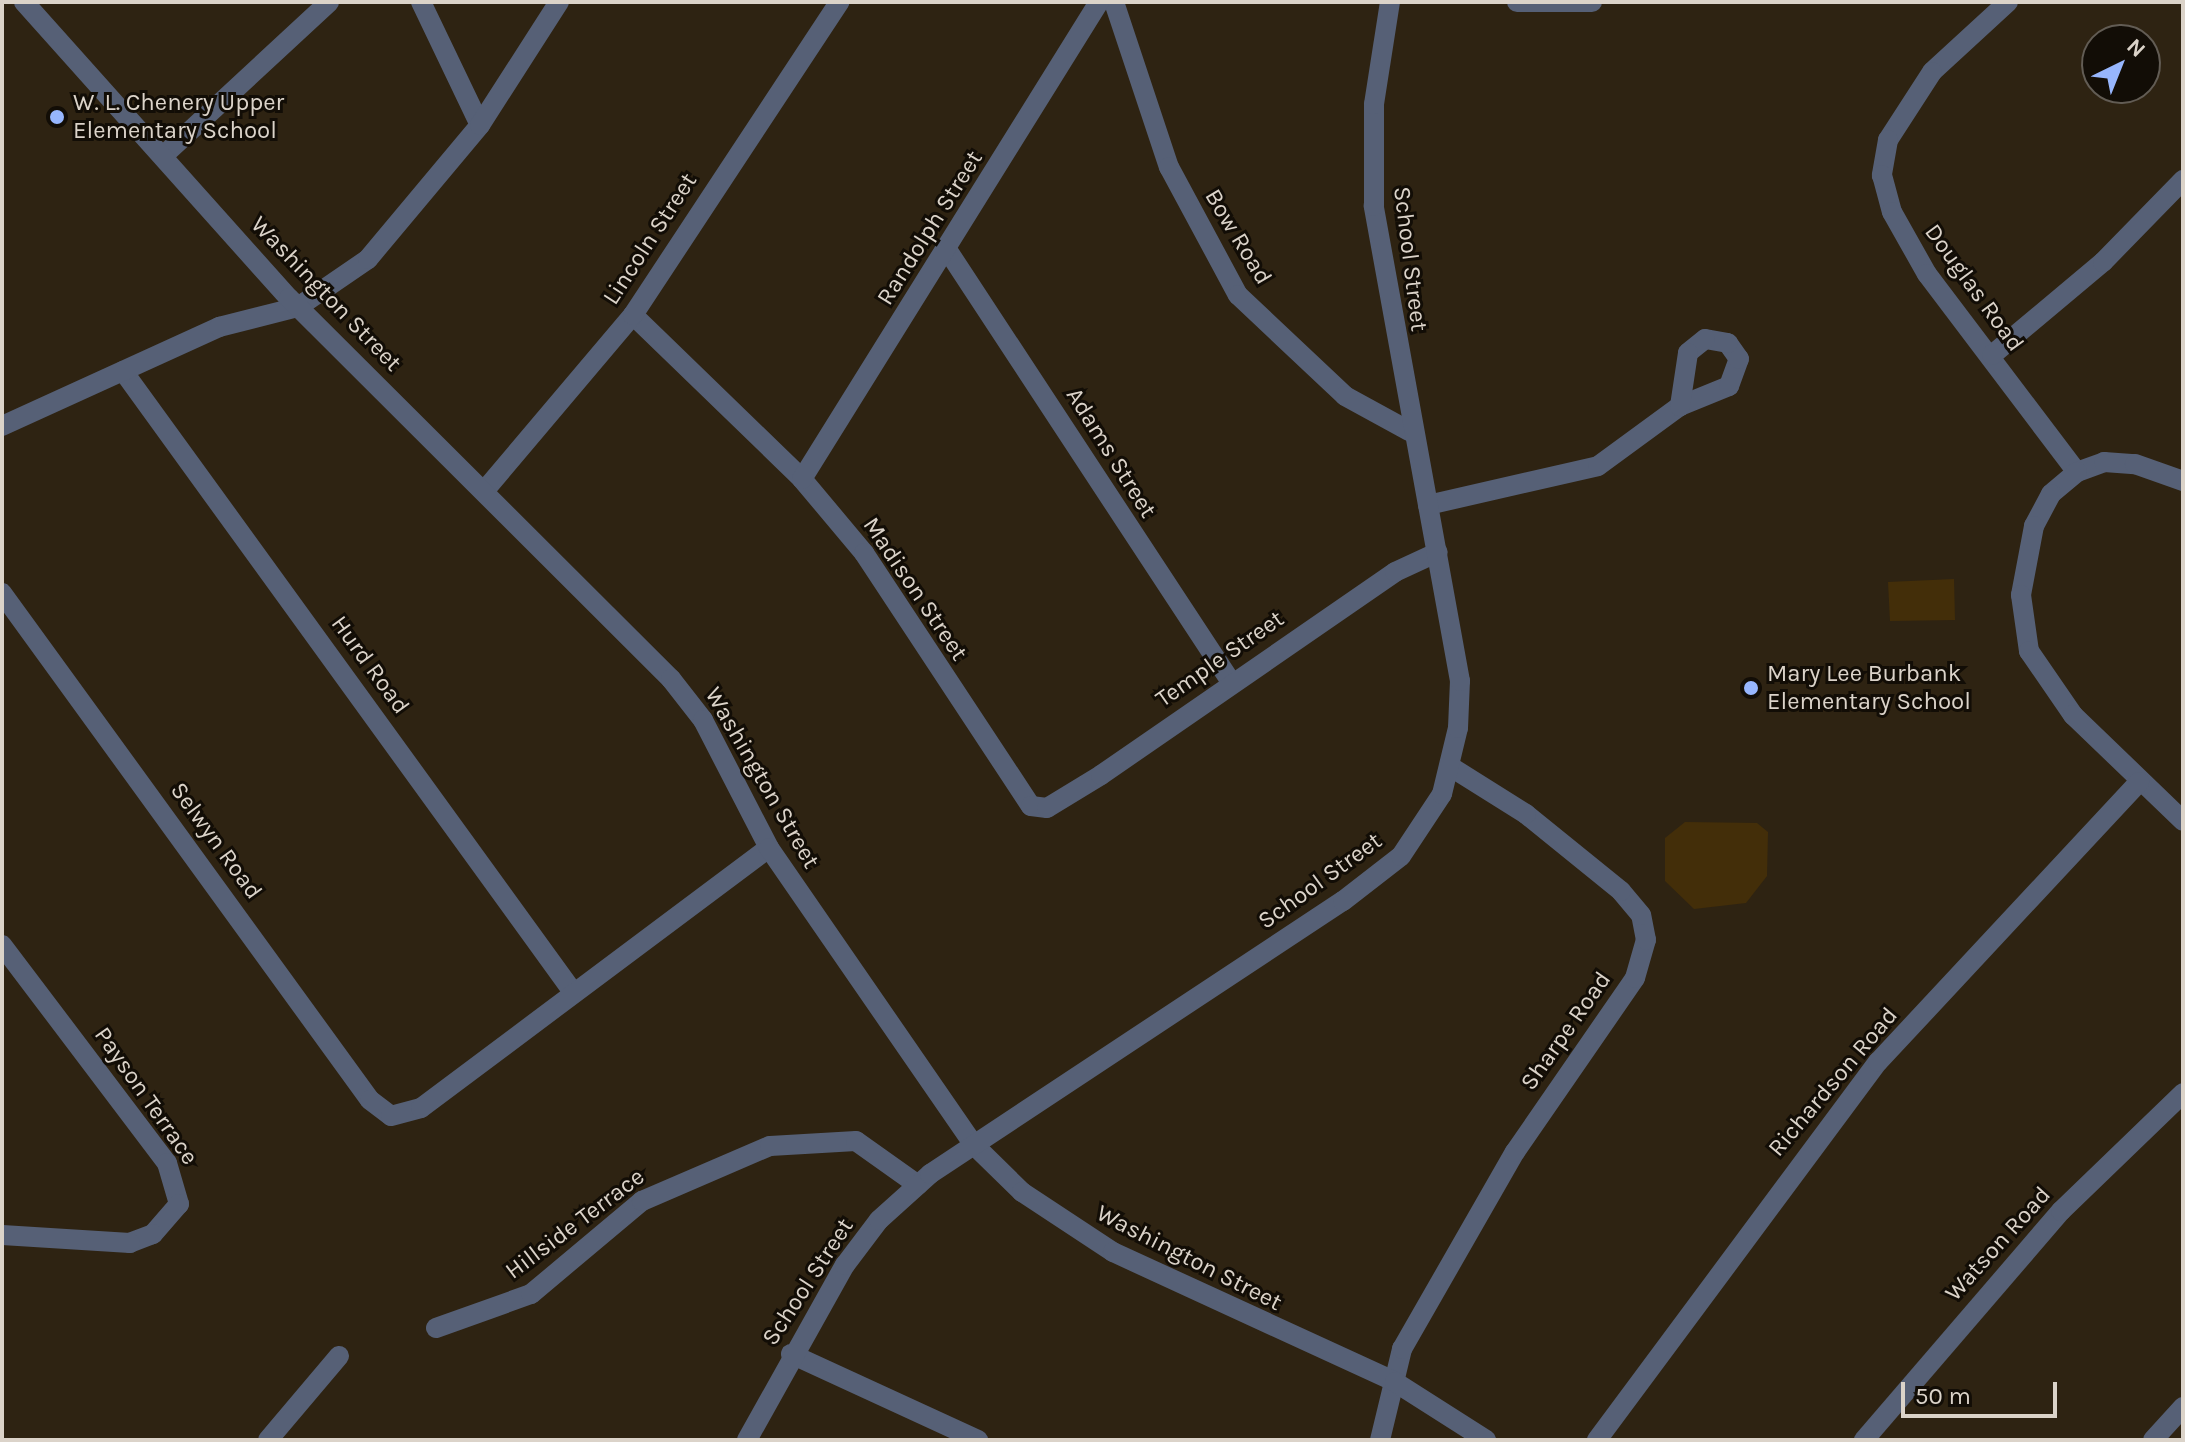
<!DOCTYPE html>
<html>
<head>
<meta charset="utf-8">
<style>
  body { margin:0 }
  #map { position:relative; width:2185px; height:1442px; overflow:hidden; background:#2e2312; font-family:Karla,sans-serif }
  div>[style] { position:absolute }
  .green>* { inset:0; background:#432e09 }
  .minor>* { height:20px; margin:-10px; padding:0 10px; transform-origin:10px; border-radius:10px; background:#566076 }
  .tertiary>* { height:20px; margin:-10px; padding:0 10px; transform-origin:10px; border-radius:10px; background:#566076 }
  .dots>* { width:22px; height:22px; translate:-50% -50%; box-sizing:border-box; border:4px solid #120d06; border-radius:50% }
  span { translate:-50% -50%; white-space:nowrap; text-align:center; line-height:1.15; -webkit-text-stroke:6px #120d06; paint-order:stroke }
  .poi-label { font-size:24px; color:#dbd3c9 }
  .left { translate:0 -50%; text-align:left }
  .street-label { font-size:24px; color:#dbd3c9 }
  .frame { position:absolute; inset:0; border:4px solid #dbd3c9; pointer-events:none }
  .north { position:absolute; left:2081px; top:24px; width:80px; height:80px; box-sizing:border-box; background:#120d06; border:2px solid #625c54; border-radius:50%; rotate:43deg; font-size:22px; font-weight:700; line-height:32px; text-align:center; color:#dbd3c9 }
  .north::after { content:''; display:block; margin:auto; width:28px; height:36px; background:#97b6fd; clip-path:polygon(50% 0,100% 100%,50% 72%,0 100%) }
  .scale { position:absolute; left:1901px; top:1382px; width:156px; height:36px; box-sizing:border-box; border:4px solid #dbd3c9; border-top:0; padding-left:10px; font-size:24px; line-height:28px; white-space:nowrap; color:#dbd3c9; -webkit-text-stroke:6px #120d06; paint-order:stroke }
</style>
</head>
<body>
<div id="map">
  <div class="green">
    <div style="clip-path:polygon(1954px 579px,1955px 620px,1890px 621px,1888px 582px)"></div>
    <div style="clip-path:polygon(1685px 822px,1757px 823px,1768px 832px,1767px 876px,1746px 903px,1694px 909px,1665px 881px,1665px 838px)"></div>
  </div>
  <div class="minor">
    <div style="left:421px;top:2px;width:136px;rotate:64.4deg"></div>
    <div style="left:1114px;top:2px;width:174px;rotate:71.6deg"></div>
    <div style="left:1169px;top:167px;width:145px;rotate:61.7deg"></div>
    <div style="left:1238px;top:295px;width:147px;rotate:43.3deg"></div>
    <div style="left:1345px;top:396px;width:73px;rotate:28.7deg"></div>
    <div style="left:1517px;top:2px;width:75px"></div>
    <div style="left:2008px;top:2px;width:103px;rotate:137.4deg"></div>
    <div style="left:1932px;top:72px;width:81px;rotate:122.9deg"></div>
    <div style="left:1888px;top:140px;width:36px;rotate:100deg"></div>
    <div style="left:1882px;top:175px;width:38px;rotate:75deg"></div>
    <div style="left:1892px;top:212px;width:71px;rotate:60.6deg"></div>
    <div style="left:1927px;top:274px;width:248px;rotate:52.9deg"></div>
    <div style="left:2077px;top:472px;width:29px;rotate:-20deg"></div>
    <div style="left:2104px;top:462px;width:31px;rotate:4deg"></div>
    <div style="left:2135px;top:464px;width:51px;rotate:19.5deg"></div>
    <div style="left:164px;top:155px;width:225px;rotate:-42.8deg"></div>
    <div style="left:948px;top:251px;width:516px;rotate:56.71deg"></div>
    <div style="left:633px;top:315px;width:235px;rotate:44.1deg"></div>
    <div style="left:802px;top:479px;width:97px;rotate:50deg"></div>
    <div style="left:864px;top:553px;width:303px;rotate:56.6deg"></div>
    <div style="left:1031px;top:806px;width:16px;rotate:7deg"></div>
    <div style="left:1047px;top:808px;width:63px;rotate:-31.4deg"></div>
    <div style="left:1101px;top:775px;width:357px;rotate:-34.6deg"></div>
    <div style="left:1395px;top:572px;width:47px;rotate:-24.9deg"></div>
    <div style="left:1992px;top:355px;width:145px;rotate:-40deg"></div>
    <div style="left:2103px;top:262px;width:115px;rotate:-45.7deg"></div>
    <div style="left:123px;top:371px;width:767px;rotate:54.07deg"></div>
    <div style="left:2px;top:426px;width:239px;rotate:-24.5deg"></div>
    <div style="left:219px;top:327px;width:81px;rotate:-14.2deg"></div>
    <div style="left:298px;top:307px;width:85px;rotate:-34.4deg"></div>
    <div style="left:368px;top:259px;width:175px;rotate:-50.1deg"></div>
    <div style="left:480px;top:125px;width:146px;rotate:-57.3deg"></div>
    <div style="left:2077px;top:472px;width:34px;rotate:140deg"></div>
    <div style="left:2051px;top:494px;width:36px;rotate:118deg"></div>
    <div style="left:2034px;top:526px;width:70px;rotate:100.7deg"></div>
    <div style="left:2021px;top:595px;width:57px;rotate:81.9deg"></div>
    <div style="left:2029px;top:651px;width:78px;rotate:55.5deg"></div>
    <div style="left:2073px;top:715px;width:153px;rotate:43.9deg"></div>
    <div style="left:802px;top:479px;width:562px;rotate:-58.09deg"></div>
    <div style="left:485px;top:490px;width:229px;rotate:-49.8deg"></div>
    <div style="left:633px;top:315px;width:375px;rotate:-56.6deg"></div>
    <div style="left:1428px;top:505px;width:174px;rotate:-12.9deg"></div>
    <div style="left:1598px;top:466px;width:102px;rotate:-36.2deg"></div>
    <div style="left:1680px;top:406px;width:53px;rotate:-22.2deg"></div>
    <div style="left:1729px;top:386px;width:29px;rotate:-70deg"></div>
    <div style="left:1739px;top:359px;width:19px;rotate:-125deg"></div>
    <div style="left:1728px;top:343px;width:23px;rotate:-170deg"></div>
    <div style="left:1705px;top:339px;width:22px;rotate:141deg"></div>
    <div style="left:1688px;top:353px;width:54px;rotate:98.6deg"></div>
    <div style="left:2px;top:593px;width:626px;rotate:54.03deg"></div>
    <div style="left:370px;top:1100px;width:26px;rotate:37deg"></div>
    <div style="left:391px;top:1116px;width:31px;rotate:-15deg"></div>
    <div style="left:421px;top:1108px;width:434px;rotate:-36.8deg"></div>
    <div style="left:2px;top:945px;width:273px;rotate:52.9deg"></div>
    <div style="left:167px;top:1163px;width:43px;rotate:73.7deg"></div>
    <div style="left:179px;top:1204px;width:40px;rotate:131deg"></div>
    <div style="left:153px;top:1234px;width:25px;rotate:159deg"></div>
    <div style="left:130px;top:1243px;width:128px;rotate:-176.4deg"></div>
    <div style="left:436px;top:1328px;width:101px;rotate:-19.7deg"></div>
    <div style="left:531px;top:1294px;width:145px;rotate:-40deg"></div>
    <div style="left:642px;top:1201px;width:139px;rotate:-23.3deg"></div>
    <div style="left:770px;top:1146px;width:86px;rotate:-3.3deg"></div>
    <div style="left:856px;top:1141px;width:76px;rotate:35.4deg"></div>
    <div style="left:791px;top:1354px;width:206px;rotate:24.7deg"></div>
    <div style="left:268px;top:1440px;width:110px;rotate:-49.8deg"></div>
    <div style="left:1380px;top:1440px;width:94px;rotate:-76.4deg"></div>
    <div style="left:1402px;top:1349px;width:227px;rotate:-60.2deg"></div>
    <div style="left:1515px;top:1152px;width:211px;rotate:-55.4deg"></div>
    <div style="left:1635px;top:978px;width:40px;rotate:-74deg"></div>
    <div style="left:1646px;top:940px;width:25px;rotate:-101deg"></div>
    <div style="left:1641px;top:915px;width:31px;rotate:-130deg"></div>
    <div style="left:1621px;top:891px;width:122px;rotate:-141deg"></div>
    <div style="left:1526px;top:814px;width:89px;rotate:-147.9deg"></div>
    <div style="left:1597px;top:1440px;width:471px;rotate:-53.4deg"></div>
    <div style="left:1878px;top:1062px;width:383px;rotate:-47deg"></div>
    <div style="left:1864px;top:1440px;width:302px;rotate:-49.3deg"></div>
    <div style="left:2061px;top:1211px;width:170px;rotate:-44deg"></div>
  </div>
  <div class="tertiary">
    <div style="left:24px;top:2px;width:397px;rotate:48.2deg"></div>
    <div style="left:289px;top:298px;width:540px;rotate:44.92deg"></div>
    <div style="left:671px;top:679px;width:52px;rotate:52deg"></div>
    <div style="left:703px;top:720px;width:144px;rotate:62.7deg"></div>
    <div style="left:769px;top:848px;width:361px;rotate:55.4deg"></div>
    <div style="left:974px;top:1145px;width:67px;rotate:44.4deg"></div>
    <div style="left:1022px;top:1192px;width:109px;rotate:33.4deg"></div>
    <div style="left:1113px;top:1252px;width:311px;rotate:24.7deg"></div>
    <div style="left:1395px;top:1382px;width:108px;rotate:32.5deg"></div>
    <div style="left:747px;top:1440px;width:201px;rotate:-60.8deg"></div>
    <div style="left:845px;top:1265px;width:56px;rotate:-52.9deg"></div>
    <div style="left:879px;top:1220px;width:69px;rotate:-42deg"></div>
    <div style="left:930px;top:1174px;width:495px;rotate:-33.5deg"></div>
    <div style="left:1343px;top:901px;width:73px;rotate:-37.8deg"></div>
    <div style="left:1401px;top:856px;width:74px;rotate:-56.5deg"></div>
    <div style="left:1442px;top:794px;width:68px;rotate:-76.4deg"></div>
    <div style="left:1458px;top:728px;width:47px;rotate:-87.6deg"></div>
    <div style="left:1460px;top:681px;width:483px;rotate:-100.3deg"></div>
    <div style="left:1374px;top:206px;width:102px;rotate:-90deg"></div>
    <div style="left:1374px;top:104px;width:103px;rotate:-81.1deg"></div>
    <div style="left:2153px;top:1440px;width:45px;rotate:-47.7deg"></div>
  </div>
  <div class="dots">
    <div style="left:57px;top:117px;background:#97b6fd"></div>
    <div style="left:1751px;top:688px;background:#97b6fd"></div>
  </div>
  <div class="poi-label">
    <span class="left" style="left:73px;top:117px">W. L. Chenery Upper<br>Elementary School</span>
    <span class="left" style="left:1767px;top:688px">Mary Lee Burbank<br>Elementary School</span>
  </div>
  <div class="street-label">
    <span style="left:930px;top:228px;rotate:-58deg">Randolph Street</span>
    <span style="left:1238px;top:237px;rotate:59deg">Bow Road</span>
    <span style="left:650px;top:239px;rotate:-57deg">Lincoln Street</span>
    <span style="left:1410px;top:259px;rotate:83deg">School Street</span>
    <span style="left:1974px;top:288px;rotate:54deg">Douglas Road</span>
    <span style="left:326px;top:294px;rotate:46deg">Washington Street</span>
    <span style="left:1111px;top:453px;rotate:58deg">Adams Street</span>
    <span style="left:915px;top:589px;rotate:56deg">Madison Street</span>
    <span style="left:1220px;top:659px;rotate:-35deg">Temple Street</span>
    <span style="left:370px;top:665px;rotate:54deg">Hurd Road</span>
    <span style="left:762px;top:778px;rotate:60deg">Washington Street</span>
    <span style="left:216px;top:841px;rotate:54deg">Selwyn Road</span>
    <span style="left:1320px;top:881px;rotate:-36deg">School Street</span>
    <span style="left:1566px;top:1031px;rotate:-55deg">Sharpe Road</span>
    <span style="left:1833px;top:1082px;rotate:-50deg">Richardson Road</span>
    <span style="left:146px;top:1096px;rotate:55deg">Payson Terrace</span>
    <span style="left:575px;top:1224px;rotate:-37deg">Hillside Terrace</span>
    <span style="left:1998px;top:1244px;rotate:-48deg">Watson Road</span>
    <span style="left:1189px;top:1258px;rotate:27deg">Washington Street</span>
    <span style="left:808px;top:1282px;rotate:-57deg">School Street</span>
  </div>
  <div class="frame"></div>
  <div class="north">N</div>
  <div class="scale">50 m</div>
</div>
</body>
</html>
